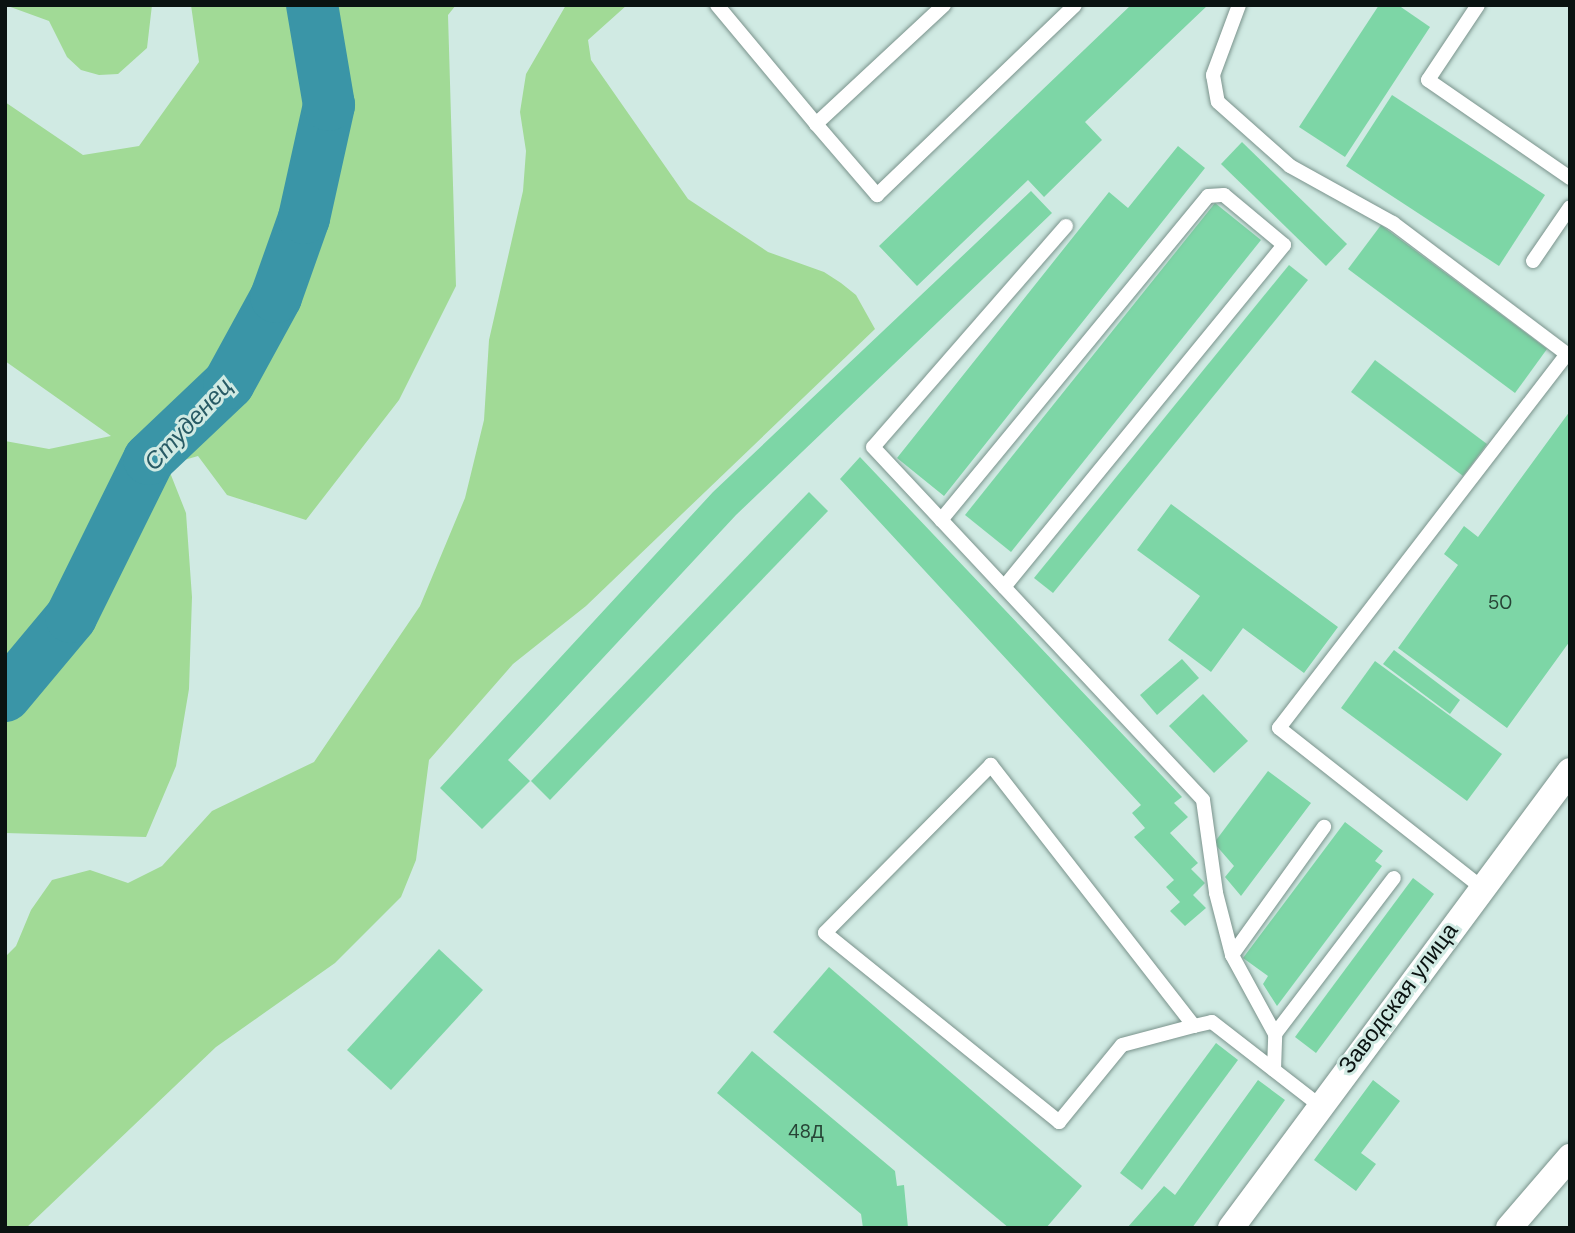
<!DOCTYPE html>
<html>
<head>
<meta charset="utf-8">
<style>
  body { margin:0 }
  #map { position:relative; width:1575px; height:1233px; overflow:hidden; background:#d0eae3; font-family:"DM Sans",sans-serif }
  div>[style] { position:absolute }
  .green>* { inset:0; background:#a1da96 }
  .river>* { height:52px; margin:-26px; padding:0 26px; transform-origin:26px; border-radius:26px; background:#3a95a7 }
  .building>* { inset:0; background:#7dd6a6 }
  .roads { filter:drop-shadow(0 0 2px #7a938c) drop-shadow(0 0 2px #7a938c) }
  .service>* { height:14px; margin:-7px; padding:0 7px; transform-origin:7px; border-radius:7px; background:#fff }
  .minor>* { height:26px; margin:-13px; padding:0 13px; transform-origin:13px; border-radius:13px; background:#fff }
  span { translate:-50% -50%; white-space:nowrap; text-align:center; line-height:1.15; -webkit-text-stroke:6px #d0eae3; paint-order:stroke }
  .number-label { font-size:19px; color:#274436 }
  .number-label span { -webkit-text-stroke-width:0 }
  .street-label { font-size:23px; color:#0a1311 }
  .water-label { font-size:24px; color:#275a64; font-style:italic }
  .frame { position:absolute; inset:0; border:7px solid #0a1311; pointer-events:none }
</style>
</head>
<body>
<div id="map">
  <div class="green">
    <div style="clip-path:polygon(5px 5px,152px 5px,147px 48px,118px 74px,99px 75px,81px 70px,67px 57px,49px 21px)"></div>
    <div style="clip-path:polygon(191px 5px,456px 5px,448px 15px,456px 286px,399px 400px,306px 520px,227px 495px,198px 456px,167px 465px,186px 513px,192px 597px,189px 689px,176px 766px,146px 837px,5px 833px,5px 441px,49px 449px,111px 436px,5px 361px,5px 102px,83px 155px,139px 146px,199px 62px)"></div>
    <div style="clip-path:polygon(566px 5px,627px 5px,588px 40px,591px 60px,688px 199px,768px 252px,824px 272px,841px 283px,856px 295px,875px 329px,586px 606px,513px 664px,429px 760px,416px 860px,401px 897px,335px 963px,216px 1047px,26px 1228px,5px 1228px,5px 957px,16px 946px,31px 910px,52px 880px,90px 870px,128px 883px,162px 866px,212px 811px,314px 762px,420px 606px,465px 498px,484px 420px,489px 340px,523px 191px,526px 151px,520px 112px,526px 74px)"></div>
  </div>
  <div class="river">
    <div style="left:5px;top:696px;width:103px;rotate:-50.1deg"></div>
    <div style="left:71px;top:617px;width:176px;rotate:-63.7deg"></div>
    <div style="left:149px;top:459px;width:110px;rotate:-43.5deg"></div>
    <div style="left:229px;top:383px;width:98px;rotate:-61.3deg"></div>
    <div style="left:276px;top:297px;width:84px;rotate:-70.5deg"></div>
    <div style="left:304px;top:218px;width:116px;rotate:-77.5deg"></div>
    <div style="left:329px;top:105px;width:101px;rotate:-99.6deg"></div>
  </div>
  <div class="building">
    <div style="clip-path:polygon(1131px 5px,1208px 5px,1085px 122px,1102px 140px,1044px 197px,1028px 180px,917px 286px,879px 246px)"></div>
    <div style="clip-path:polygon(1379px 5px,1398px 5px,1430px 27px,1345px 157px,1299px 127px)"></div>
    <div style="clip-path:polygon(1392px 95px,1545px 195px,1499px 266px,1346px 166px)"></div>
    <div style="clip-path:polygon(1242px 142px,1347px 244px,1326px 266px,1221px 164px)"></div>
    <div style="clip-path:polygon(1178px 146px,1205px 168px,944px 496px,897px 458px,1109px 192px,1128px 208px)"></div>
    <div style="clip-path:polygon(1031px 191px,1052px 213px,736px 515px,508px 760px,530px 781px,482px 829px,440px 788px,713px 492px)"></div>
    <div style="clip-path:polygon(1215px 203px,1261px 240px,1011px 552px,965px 515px)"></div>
    <div style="clip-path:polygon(1381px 225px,1547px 349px,1515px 393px,1348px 269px)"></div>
    <div style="clip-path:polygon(1289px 265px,1308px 280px,1053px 593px,1034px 578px)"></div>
    <div style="clip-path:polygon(1375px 360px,1487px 444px,1463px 476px,1351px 392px)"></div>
    <div style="clip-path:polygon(1570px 411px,1570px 641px,1507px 728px,1398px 648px,1458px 565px,1444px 554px,1464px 526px,1478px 537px)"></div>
    <div style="clip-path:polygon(860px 457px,1182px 797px,1174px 803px,1188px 817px,1170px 833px,1198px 863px,1191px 869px,1205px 883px,1193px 895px,1206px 908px,1185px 926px,1170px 911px,1180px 902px,1166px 887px,1174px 880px,1134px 837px,1145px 828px,1132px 813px,1141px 805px,840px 479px)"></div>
    <div style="clip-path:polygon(809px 492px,828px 511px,550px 800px,531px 781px)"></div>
    <div style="clip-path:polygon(1171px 504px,1338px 627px,1304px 673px,1243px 628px,1211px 672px,1168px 640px,1200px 596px,1137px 550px)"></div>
    <div style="clip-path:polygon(1394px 650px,1460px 700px,1450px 714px,1383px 664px)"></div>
    <div style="clip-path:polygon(1182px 659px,1199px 678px,1157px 715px,1140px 695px)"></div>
    <div style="clip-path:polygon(1375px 661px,1502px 754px,1467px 801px,1341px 708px)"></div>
    <div style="clip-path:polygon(1203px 694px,1248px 741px,1214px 773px,1169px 726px)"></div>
    <div style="clip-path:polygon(1268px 771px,1311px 803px,1241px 896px,1225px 877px,1234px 866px,1214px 843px)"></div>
    <div style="clip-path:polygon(1345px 822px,1383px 851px,1375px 861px,1382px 866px,1277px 1006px,1263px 984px,1268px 976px,1243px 958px)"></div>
    <div style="clip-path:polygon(1413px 878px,1434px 894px,1316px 1053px,1295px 1037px)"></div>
    <div style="clip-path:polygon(439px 949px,483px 990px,391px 1090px,347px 1050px)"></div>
    <div style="clip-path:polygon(829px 967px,1082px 1186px,1046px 1228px,1009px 1228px,773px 1032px)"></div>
    <div style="clip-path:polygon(1216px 1043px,1238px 1060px,1142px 1190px,1120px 1173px)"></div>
    <div style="clip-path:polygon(752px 1051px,895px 1171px,897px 1186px,904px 1185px,908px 1228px,863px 1228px,861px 1214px,717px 1093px)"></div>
    <div style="clip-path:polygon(1258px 1080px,1285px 1100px,1192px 1228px,1127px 1228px,1164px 1186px,1175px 1195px)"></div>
    <div style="clip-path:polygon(1373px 1080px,1400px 1101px,1361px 1153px,1376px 1164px,1356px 1191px,1314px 1160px)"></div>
  </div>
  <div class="roads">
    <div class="service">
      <div style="left:717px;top:5px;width:155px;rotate:50.2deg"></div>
      <div style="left:944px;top:5px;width:175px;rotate:137.1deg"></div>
      <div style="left:816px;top:124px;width:94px;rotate:49.3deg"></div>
      <div style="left:877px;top:195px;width:274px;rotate:-43.8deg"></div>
      <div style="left:1239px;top:5px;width:75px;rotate:110.4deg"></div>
      <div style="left:1213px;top:75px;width:27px;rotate:80deg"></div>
      <div style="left:1218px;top:102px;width:96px;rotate:41.6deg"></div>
      <div style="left:1290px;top:166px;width:118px;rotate:29deg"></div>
      <div style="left:1393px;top:223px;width:218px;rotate:37deg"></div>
      <div style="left:1567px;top:354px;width:472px;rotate:127.6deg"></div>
      <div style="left:1279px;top:728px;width:257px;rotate:38.2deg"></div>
      <div style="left:1478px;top:5px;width:90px;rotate:123.7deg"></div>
      <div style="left:1428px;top:80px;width:173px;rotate:34.6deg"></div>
      <div style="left:1066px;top:226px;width:293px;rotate:131.1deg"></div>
      <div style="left:873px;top:447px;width:483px;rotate:46.9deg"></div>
      <div style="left:1203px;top:800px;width:94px;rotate:82deg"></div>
      <div style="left:1216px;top:893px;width:64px;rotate:75.5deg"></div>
      <div style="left:1533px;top:261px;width:65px;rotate:-55.6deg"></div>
      <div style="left:941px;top:520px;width:420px;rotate:-50.5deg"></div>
      <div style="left:1208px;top:196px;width:16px;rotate:-4deg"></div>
      <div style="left:1224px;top:195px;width:78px;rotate:39.8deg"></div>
      <div style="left:1284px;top:245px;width:442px;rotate:129.3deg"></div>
      <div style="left:1194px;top:1026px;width:331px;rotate:-127.9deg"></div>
      <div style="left:991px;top:765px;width:236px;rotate:134.7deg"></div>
      <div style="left:825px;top:933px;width:301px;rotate:38.9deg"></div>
      <div style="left:1059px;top:1122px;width:99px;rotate:-50.7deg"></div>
      <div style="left:1122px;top:1045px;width:74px;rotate:-14.8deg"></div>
      <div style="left:1194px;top:1026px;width:18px;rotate:-13deg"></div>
      <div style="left:1212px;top:1022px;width:135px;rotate:37.8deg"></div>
      <div style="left:1275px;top:1034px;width:90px;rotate:-118.6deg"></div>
      <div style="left:1232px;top:955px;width:158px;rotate:-54.3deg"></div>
      <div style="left:1274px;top:1070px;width:36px;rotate:-88deg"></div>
      <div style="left:1275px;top:1034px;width:196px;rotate:-52.7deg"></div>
    </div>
    <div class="minor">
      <div style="left:1231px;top:1228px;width:569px;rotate:-53.43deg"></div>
      <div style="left:1509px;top:1228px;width:94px;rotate:-49.3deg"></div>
    </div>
  </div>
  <div class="number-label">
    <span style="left:1500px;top:603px">50</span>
    <span style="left:806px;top:1132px">48Д</span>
  </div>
  <div class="street-label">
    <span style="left:1398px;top:998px;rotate:-53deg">Заводская улица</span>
  </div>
  <div class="water-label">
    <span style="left:188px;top:424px;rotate:-47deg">Студенец</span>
  </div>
  <div class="frame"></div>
</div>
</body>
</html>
